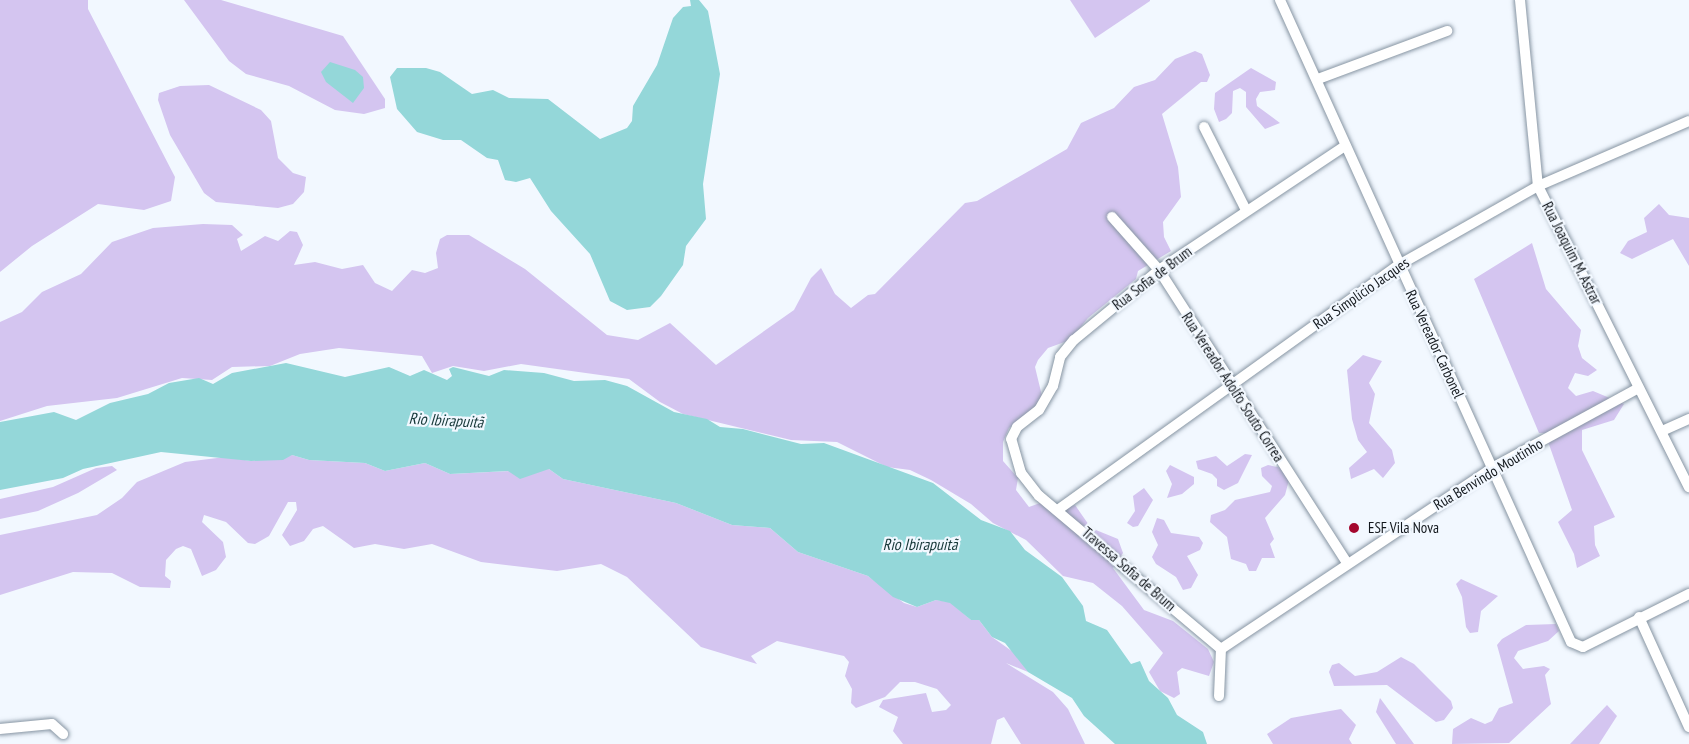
<!DOCTYPE html>
<html>
<head>
<meta charset="utf-8">
<style>
  body { margin:0 }
  #map { position:relative; width:1689px; height:744px; overflow:hidden; background:#f2f8ff; font-family:"PT Sans Narrow",sans-serif }
  div>[style] { position:absolute }
  .green>* { inset:0; background:#d4c5f0 }
  .water>* { inset:0; background:#94d7d9 }
  .roads { filter:drop-shadow(0 0 2px #8795a3) drop-shadow(0 0 2px #8795a3) }
  .minor>* { height:10px; margin:-5px; padding:0 5px; transform-origin:5px; border-radius:5px; background:#fff }
  .dots>* { width:16px; height:16px; translate:-50% -50%; box-sizing:border-box; border:3px solid #f2f8ff; border-radius:50% }
  span { translate:-50% -50%; white-space:nowrap; text-align:center; line-height:1.15; -webkit-text-stroke:4.5px #f2f8ff; paint-order:stroke }
  .street-label { font-size:15px; color:#12171c }
  .poi-label { font-size:15px; color:#12171c }
  .left { translate:0 -50%; text-align:left }
  .water-label { font-size:16px; color:#173839; font-style:italic }
</style>
</head>
<body>
<div id="map">
  <div class="green">
    <div style="clip-path:polygon(0 0,88px 0,88px 9px,175px 177px,171px 201px,144px 210px,98px 204px,32px 246px,0 272px)"></div>
    <div style="clip-path:polygon(184px 0,221px 0,343px 36px,385px 99px,385px 108px,364px 114px,335px 110px,289px 86px,246px 74px,229px 61px)"></div>
    <div style="clip-path:polygon(1070px 0,1150px 0,1150px 1px,1095px 38px)"></div>
    <div style="clip-path:polygon(1195px 51px,1202px 54px,1210px 75px,1207px 82px,1201px 82px,1162px 114px,1178px 167px,1181px 197px,1163px 222px,1164px 237px,1171px 251px,1138px 271px,1136px 279px,1088px 318px,1070px 340px,1048px 348px,1038px 360px,1035px 367px,1042px 396px,1033px 409px,1009px 428px,1003px 442px,1003px 461px,1018px 478px,1016px 490px,1029px 507px,1051px 499px,1061px 509px,1075px 505px,1091px 528px,1118px 539px,1123px 553px,1113px 568px,1144px 610px,1173px 621px,1208px 649px,1214px 662px,1209px 676px,1182px 668px,1177px 672px,1180px 694px,1174px 698px,1160px 691px,1149px 672px,1163px 653px,1122px 606px,1093px 583px,1063px 576px,1026px 540px,993px 523px,971px 504px,931px 480px,910px 470px,887px 467px,837px 442px,791px 440px,683px 414px,660px 402px,629px 379px,521px 364px,484px 371px,453px 366px,432px 373px,422px 356px,339px 348px,300px 354px,270px 366px,232px 367px,212px 380px,182px 378px,117px 398px,47px 406px,0 421px,0 322px,22px 312px,42px 292px,81px 274px,112px 242px,153px 228px,203px 224px,232px 225px,243px 235px,237px 239px,241px 251px,265px 236px,278px 241px,290px 231px,297px 232px,303px 245px,294px 265px,315px 262px,342px 269px,363px 265px,375px 283px,392px 291px,412px 270px,425px 273px,438px 268px,436px 253px,440px 239px,447px 235px,469px 235px,525px 269px,607px 335px,638px 340px,670px 323px,716px 365px,794px 310px,811px 278px,821px 268px,835px 294px,851px 308px,868px 295px,875px 294px,965px 203px,977px 201px,1067px 149px,1081px 123px,1114px 108px,1134px 87px,1155px 80px,1175px 59px)"></div>
    <div style="clip-path:polygon(1251px 68px,1276px 82px,1275px 90px,1260px 92px,1256px 99px,1257px 106px,1280px 123px,1265px 129px,1246px 107px,1246px 92px,1240px 88px,1233px 91px,1232px 113px,1226px 119px,1219px 122px,1214px 109px,1215px 93px)"></div>
    <div style="clip-path:polygon(209px 85px,261px 110px,271px 121px,278px 158px,293px 173px,306px 177px,304px 192px,293px 204px,278px 208px,216px 202px,204px 193px,170px 135px,158px 100px,159px 93px,180px 86px)"></div>
    <div style="clip-path:polygon(1659px 204px,1669px 215px,1689px 218px,1689px 266px,1673px 239px,1632px 259px,1620px 253px,1628px 241px,1647px 232px,1644px 218px)"></div>
    <div style="clip-path:polygon(1532px 243px,1546px 289px,1581px 330px,1578px 346px,1582px 358px,1597px 370px,1588px 376px,1575px 373px,1568px 388px,1576px 396px,1593px 391px,1624px 404px,1614px 420px,1582px 430px,1582px 450px,1615px 517px,1594px 526px,1595px 545px,1600px 556px,1577px 568px,1574px 554px,1558px 522px,1572px 510px,1545px 433px,1539px 433px,1474px 279px)"></div>
    <div style="clip-path:polygon(1363px 355px,1382px 361px,1369px 383px,1375px 394px,1369px 423px,1392px 450px,1395px 463px,1383px 478px,1374px 469px,1351px 479px,1349px 468px,1367px 452px,1358px 440px,1352px 419px,1347px 370px)"></div>
    <div style="clip-path:polygon(1245px 454px,1252px 455px,1238px 483px,1224px 490px,1217px 486px,1217px 479px,1212px 474px,1198px 469px,1196px 461px,1216px 456px,1227px 466px)"></div>
    <div style="clip-path:polygon(292px 455px,309px 460px,365px 463px,385px 471px,425px 463px,450px 474px,549px 469px,563px 479px,676px 503px,732px 525px,770px 528px,798px 552px,868px 576px,904px 603px,917px 607px,936px 600px,950px 602px,971px 620px,979px 620px,992px 637px,1016px 654px,1028px 672px,1006px 663px,1053px 692px,1068px 709px,1085px 744px,1021px 744px,1004px 717px,997px 720px,991px 744px,903px 744px,893px 731px,898px 717px,879px 707px,883px 700px,926px 693px,932px 712px,946px 710px,951px 705px,937px 689px,915px 682px,900px 682px,885px 697px,856px 708px,851px 703px,852px 689px,845px 676px,849px 662px,844px 656px,777px 641px,751px 656px,757px 664px,701px 647px,627px 577px,601px 564px,557px 571px,481px 562px,432px 544px,404px 549px,375px 544px,354px 548px,323px 526px,313px 529px,304px 541px,290px 546px,282px 535px,297px 510px,296px 502px,288px 502px,269px 536px,255px 544px,248px 543px,226px 522px,204px 515px,202px 522px,223px 542px,226px 557px,216px 570px,202px 576px,191px 549px,183px 546px,176px 549px,166px 560px,165px 576px,171px 581px,170px 588px,140px 587px,112px 573px,73px 572px,0 595px,0 535px,97px 515px,122px 498px,137px 482px,185px 462px,225px 457px,251px 461px)"></div>
    <div style="clip-path:polygon(1170px 465px,1194px 477px,1194px 484px,1182px 494px,1167px 498px,1172px 484px,1166px 471px)"></div>
    <div style="clip-path:polygon(1268px 465px,1282px 468px,1289px 480px,1285px 495px,1265px 518px,1274px 539px,1270px 544px,1275px 558px,1262px 558px,1256px 571px,1249px 571px,1246px 564px,1231px 559px,1227px 537px,1210px 522px,1211px 515px,1225px 510px,1235px 500px,1270px 492px,1272px 486px,1262px 476px,1261px 468px)"></div>
    <div style="clip-path:polygon(112px 466px,117px 470px,78px 493px,38px 511px,0 519px,0 499px,53px 487px,96px 468px)"></div>
    <div style="clip-path:polygon(1144px 488px,1153px 500px,1138px 526px,1133px 527px,1127px 523px,1135px 511px,1133px 496px)"></div>
    <div style="clip-path:polygon(1157px 518px,1164px 520px,1171px 533px,1199px 537px,1203px 543px,1200px 550px,1187px 556px,1198px 575px,1191px 588px,1183px 590px,1176px 577px,1156px 564px,1152px 557px,1158px 545px,1152px 532px)"></div>
    <div style="clip-path:polygon(1461px 579px,1498px 596px,1481px 611px,1478px 632px,1470px 633px,1466px 627px,1462px 597px,1456px 584px)"></div>
    <div style="clip-path:polygon(1556px 624px,1559px 631px,1548px 641px,1518px 651px,1514px 658px,1523px 669px,1544px 666px,1550px 669px,1545px 675px,1551px 704px,1509px 743px,1452px 744px,1453px 729px,1471px 718px,1485px 724px,1492px 721px,1499px 708px,1513px 703px,1497px 645px,1502px 639px,1526px 625px)"></div>
    <div style="clip-path:polygon(1401px 657px,1414px 664px,1451px 701px,1453px 708px,1444px 720px,1436px 722px,1387px 685px,1334px 686px,1329px 672px,1332px 665px,1339px 663px,1355px 676px,1377px 672px)"></div>
    <div style="clip-path:polygon(1380px 698px,1414px 744px,1396px 744px,1376px 712px)"></div>
    <div style="clip-path:polygon(1607px 705px,1617px 716px,1599px 744px,1570px 744px)"></div>
    <div style="clip-path:polygon(1341px 709px,1356px 725px,1349px 739px,1352px 744px,1273px 744px,1267px 734px,1291px 718px)"></div>
  </div>
  <div class="water">
    <div style="clip-path:polygon(690px 0,699px 0,708px 11px,720px 74px,703px 184px,706px 219px,686px 246px,683px 265px,661px 296px,650px 307px,627px 310px,610px 301px,590px 254px,551px 211px,530px 178px,516px 182px,505px 180px,498px 160px,487px 158px,461px 140px,443px 140px,417px 132px,397px 109px,390px 77px,397px 68px,426px 68px,440px 72px,472px 94px,493px 90px,509px 98px,548px 99px,600px 139px,627px 128px,632px 121px,633px 106px,657px 65px,673px 18px,683px 7px,691px 6px)"></div>
    <div style="clip-path:polygon(330px 62px,355px 70px,363px 77px,364px 88px,353px 103px,326px 82px,321px 72px)"></div>
    <div style="clip-path:polygon(286px 363px,345px 377px,389px 367px,410px 376px,424px 370px,447px 380px,452px 376px,449px 369px,453px 367px,489px 376px,504px 370px,544px 373px,574px 381px,605px 380px,627px 386px,674px 412px,707px 419px,720px 427px,743px 429px,801px 444px,824px 443px,933px 483px,981px 520px,1010px 531px,1025px 550px,1062px 577px,1083px 606px,1086px 621px,1107px 630px,1131px 664px,1140px 661px,1149px 681px,1168px 698px,1177px 715px,1203px 732px,1207px 744px,1115px 744px,1084px 716px,1072px 698px,1028px 672px,1005px 643px,992px 637px,979px 620px,971px 620px,950px 603px,936px 600px,917px 607px,893px 597px,868px 576px,798px 552px,770px 528px,732px 525px,676px 503px,563px 479px,549px 469px,520px 479px,508px 471px,450px 474px,425px 463px,385px 471px,365px 463px,309px 460px,292px 455px,283px 460px,251px 461px,161px 452px,83px 469px,63px 478px,0 490px,0 422px,54px 412px,76px 420px,110px 403px,148px 394px,169px 383px,199px 378px,213px 384px,232px 373px)"></div>
  </div>
  <div class="roads">
    <div class="minor">
      <div style="left:1280px;top:0;width:705px;rotate:65.62deg"></div>
      <div style="left:1571px;top:642px;width:13px;rotate:23deg"></div>
      <div style="left:1583px;top:647px;width:119px;rotate:-26.6deg"></div>
      <div style="left:1520px;top:0;width:187px;rotate:84.5deg"></div>
      <div style="left:1538px;top:186px;width:337px;rotate:63.4deg"></div>
      <div style="left:1318px;top:79px;width:138px;rotate:-20.4deg"></div>
      <div style="left:1204px;top:127px;width:93px;rotate:63.2deg"></div>
      <div style="left:1112px;top:217px;width:71px;rotate:48.4deg"></div>
      <div style="left:1159px;top:270px;width:348px;rotate:57.3deg"></div>
      <div style="left:1662px;top:431px;width:30px;rotate:-24deg"></div>
      <div style="left:1059px;top:509px;width:418px;rotate:-35.7deg"></div>
      <div style="left:1399px;top:265px;width:160px;rotate:-29.6deg"></div>
      <div style="left:1538px;top:186px;width:164px;rotate:-23.3deg"></div>
      <div style="left:1639px;top:617px;width:121px;rotate:65.6deg"></div>
      <div style="left:1221px;top:649px;width:326px;rotate:-33.7deg"></div>
      <div style="left:1492px;top:468px;width:167px;rotate:-28.6deg"></div>
      <div style="left:1219px;top:696px;width:47px;rotate:-87.6deg"></div>
      <div style="left:1221px;top:649px;width:238px;rotate:-139.9deg"></div>
      <div style="left:1039px;top:496px;width:29px;rotate:-128deg"></div>
      <div style="left:1021px;top:473px;width:35px;rotate:-106deg"></div>
      <div style="left:1011px;top:439px;width:13px;rotate:-63deg"></div>
      <div style="left:1017px;top:427px;width:28px;rotate:-38deg"></div>
      <div style="left:1039px;top:410px;width:28px;rotate:-60deg"></div>
      <div style="left:1053px;top:386px;width:30px;rotate:-76deg"></div>
      <div style="left:1060px;top:357px;width:22px;rotate:-51deg"></div>
      <div style="left:1074px;top:340px;width:110px;rotate:-39.5deg"></div>
      <div style="left:1159px;top:270px;width:224px;rotate:-33.7deg"></div>
      <div style="left:0;top:729px;width:52px;rotate:-5.5deg"></div>
      <div style="left:52px;top:724px;width:15px;rotate:42deg"></div>
    </div>
  </div>
  <div class="dots">
    <div style="left:1354px;top:528px;background:#a4072e"></div>
  </div>
  <div class="street-label">
    <span style="left:1572px;top:253px;rotate:63deg">Rua Joaquim M. Astrar</span>
    <span style="left:1152px;top:278px;rotate:-37deg">Rua Sofia de Brum</span>
    <span style="left:1361px;top:293px;rotate:-35deg">Rua Simplicio Jacques</span>
    <span style="left:1435px;top:344px;rotate:65deg">Rua Vereador Carbonel</span>
    <span style="left:1233px;top:387px;rotate:57deg">Rua Vereador Adolfo Souto Correa</span>
    <span style="left:1488px;top:474px;rotate:-31deg">Rua Benvindo Moutinho</span>
    <span style="left:1129px;top:569px;rotate:41deg">Travessa Sofia de Brum</span>
  </div>
  <div class="poi-label">
    <span class="left" style="left:1368px;top:528px">ESF Vila Nova</span>
  </div>
  <div class="water-label">
    <span style="left:446px;top:420px;rotate:3deg">Rio Ibirapuitã</span>
    <span style="left:920px;top:544px">Rio Ibirapuitã</span>
  </div>
</div>
</body>
</html>
